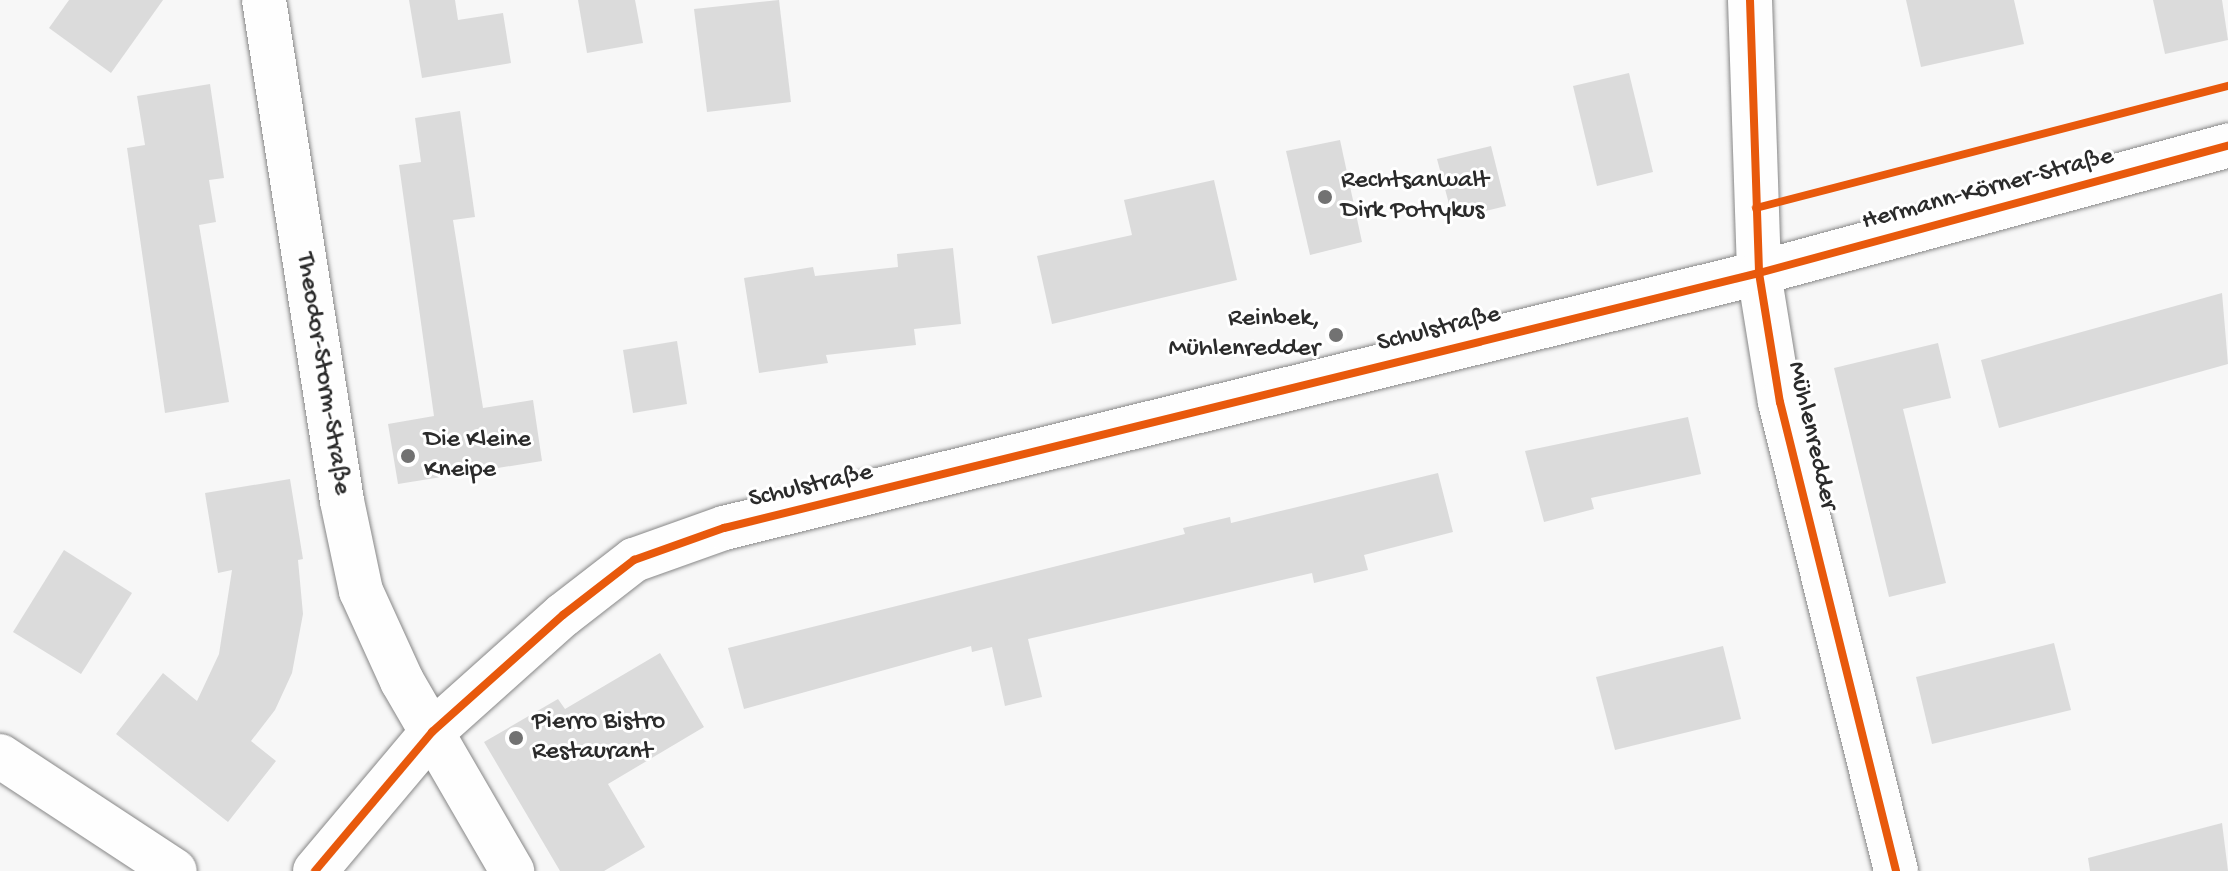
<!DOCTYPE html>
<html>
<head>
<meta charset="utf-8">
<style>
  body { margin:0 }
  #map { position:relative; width:2228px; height:871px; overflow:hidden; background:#f7f7f7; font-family:"Gochi Hand",sans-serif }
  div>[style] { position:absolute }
  .building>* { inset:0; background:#dbdbdb }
  .roads { filter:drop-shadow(0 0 2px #878787) drop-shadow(0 0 2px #878787) }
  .street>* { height:44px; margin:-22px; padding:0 22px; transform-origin:22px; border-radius:22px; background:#fefefe }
  .cycleway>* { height:8px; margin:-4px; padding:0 4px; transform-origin:4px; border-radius:4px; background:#e8590c }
  .dots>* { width:22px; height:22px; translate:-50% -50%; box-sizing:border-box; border:4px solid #fff; border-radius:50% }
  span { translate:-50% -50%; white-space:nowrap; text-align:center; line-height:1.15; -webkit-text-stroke:6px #fff; paint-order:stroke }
  .poi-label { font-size:26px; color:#2b2b2b }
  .left { translate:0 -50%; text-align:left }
  .right { translate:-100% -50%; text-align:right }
  .street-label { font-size:26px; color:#2b2b2b }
</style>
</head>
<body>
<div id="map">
  <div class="building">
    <div style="clip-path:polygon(69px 0,163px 0,111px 73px,49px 28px)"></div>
    <div style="clip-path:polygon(409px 0,455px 0,458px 20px,503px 13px,511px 63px,422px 78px)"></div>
    <div style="clip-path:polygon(578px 0,635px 0,643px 43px,587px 53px)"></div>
    <div style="clip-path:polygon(779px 0,791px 102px,707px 112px,694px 9px)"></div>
    <div style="clip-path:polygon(1906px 0,2014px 0,2024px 44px,1921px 67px)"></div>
    <div style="clip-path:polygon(2153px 0,2222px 0,2228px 40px,2165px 54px)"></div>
    <div style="clip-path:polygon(1629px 73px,1653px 172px,1597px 186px,1573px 86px)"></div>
    <div style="clip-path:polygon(210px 84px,224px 178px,209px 180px,216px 222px,199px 225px,229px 402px,165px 413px,127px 148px,145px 145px,137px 96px)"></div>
    <div style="clip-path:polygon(460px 111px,475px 217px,453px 220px,483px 408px,533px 400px,542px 461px,398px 484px,388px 424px,434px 416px,399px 165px,421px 162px,415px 118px)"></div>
    <div style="clip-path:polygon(1340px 140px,1362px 242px,1310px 255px,1286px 151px)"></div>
    <div style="clip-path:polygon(1491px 146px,1506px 206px,1453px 219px,1437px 159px)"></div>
    <div style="clip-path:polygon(1214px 180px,1237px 280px,1052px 324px,1037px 256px,1132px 235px,1124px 200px)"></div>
    <div style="clip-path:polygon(953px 248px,961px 324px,914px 329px,916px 345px,826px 355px,828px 363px,759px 373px,744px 278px,813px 267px,815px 276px,898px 267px,897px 254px)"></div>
    <div style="clip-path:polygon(2222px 293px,2228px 364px,1999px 428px,1981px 360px)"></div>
    <div style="clip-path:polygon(677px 341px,687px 404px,633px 413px,623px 350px)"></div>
    <div style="clip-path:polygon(1938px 343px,1951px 398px,1903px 409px,1946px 583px,1889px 597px,1834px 368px)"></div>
    <div style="clip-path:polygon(1688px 417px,1701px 474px,1591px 498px,1594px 509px,1544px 522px,1525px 451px)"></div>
    <div style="clip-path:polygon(1438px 473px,1453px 532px,1364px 555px,1368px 570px,1314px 583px,1312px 573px,1028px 639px,1042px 697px,1005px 706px,992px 647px,972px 652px,971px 646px,744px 709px,728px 648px,1185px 534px,1183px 528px,1230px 517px,1231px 523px)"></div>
    <div style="clip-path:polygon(290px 479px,303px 559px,298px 560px,303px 614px,292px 673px,275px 710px,251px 741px,276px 761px,228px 822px,116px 734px,163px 673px,197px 701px,219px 654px,232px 570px,218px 573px,205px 493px)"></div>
    <div style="clip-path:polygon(64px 550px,132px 593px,81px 674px,13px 632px)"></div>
    <div style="clip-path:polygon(2054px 643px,2071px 710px,1932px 744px,1916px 677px)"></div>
    <div style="clip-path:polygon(1723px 646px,1741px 719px,1615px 750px,1596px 677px)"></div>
    <div style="clip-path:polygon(660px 653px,704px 727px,608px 784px,645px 847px,604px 871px,560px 871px,484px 742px,558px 699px,565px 709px)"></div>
    <div style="clip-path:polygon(2222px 823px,2228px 871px,2090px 871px,2088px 858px)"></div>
  </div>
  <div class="roads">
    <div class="street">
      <div style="left:264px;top:0;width:507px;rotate:81.15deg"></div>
      <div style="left:342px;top:501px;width:92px;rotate:78.1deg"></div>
      <div style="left:361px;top:591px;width:99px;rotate:65.5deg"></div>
      <div style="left:402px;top:681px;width:220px;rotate:59.9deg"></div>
      <div style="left:1750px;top:0;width:273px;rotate:88.1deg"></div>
      <div style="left:1759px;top:273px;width:131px;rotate:80.8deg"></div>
      <div style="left:1780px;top:402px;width:483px;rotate:76.1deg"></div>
      <div style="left:0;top:756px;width:209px;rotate:33.3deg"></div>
      <div style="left:315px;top:871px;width:182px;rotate:-49.9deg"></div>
      <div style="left:432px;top:732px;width:176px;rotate:-41.8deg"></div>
      <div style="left:563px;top:615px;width:90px;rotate:-37.8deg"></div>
      <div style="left:634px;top:560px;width:96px;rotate:-19.6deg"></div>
      <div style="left:724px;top:528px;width:1066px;rotate:-13.84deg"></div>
      <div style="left:1759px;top:273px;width:486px;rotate:-15.2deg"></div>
    </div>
  </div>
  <div class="cycleway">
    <div style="left:1750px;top:0;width:273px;rotate:88.1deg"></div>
    <div style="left:1759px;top:273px;width:131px;rotate:80.8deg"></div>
    <div style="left:1780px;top:402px;width:483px;rotate:76.1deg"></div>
    <div style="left:1756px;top:208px;width:488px;rotate:-14.5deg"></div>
    <div style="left:315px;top:871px;width:182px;rotate:-49.9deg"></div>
    <div style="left:432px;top:732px;width:176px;rotate:-41.8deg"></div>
    <div style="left:563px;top:615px;width:90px;rotate:-37.8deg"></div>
    <div style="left:634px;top:560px;width:96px;rotate:-19.6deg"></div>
    <div style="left:724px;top:528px;width:1066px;rotate:-13.84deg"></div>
    <div style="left:1759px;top:273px;width:486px;rotate:-15.2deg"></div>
  </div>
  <div class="dots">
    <div style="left:1325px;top:197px;background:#727272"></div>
    <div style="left:1336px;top:335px;background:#727272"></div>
    <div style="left:408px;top:456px;background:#727272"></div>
    <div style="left:516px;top:738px;background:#727272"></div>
  </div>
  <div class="poi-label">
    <span class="left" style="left:1341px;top:197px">Rechtsanwalt<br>Dirk Potrykus</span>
    <span class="right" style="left:1320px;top:335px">Reinbek,<br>Mühlenredder</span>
    <span class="left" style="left:424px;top:456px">Die Kleine<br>Kneipe</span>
    <span class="left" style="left:532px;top:738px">Pierro Bistro<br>Restaurant</span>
  </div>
  <div class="street-label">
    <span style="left:1988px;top:190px;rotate:-15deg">Hermann-Körner-Straße</span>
    <span style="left:1439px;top:330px;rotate:-14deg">Schulstraße</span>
    <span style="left:322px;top:374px;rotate:81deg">Theodor-Storm-Straße</span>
    <span style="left:1811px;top:436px;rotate:77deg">Mühlenredder</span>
    <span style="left:811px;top:487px;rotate:-13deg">Schulstraße</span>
  </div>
</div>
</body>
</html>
